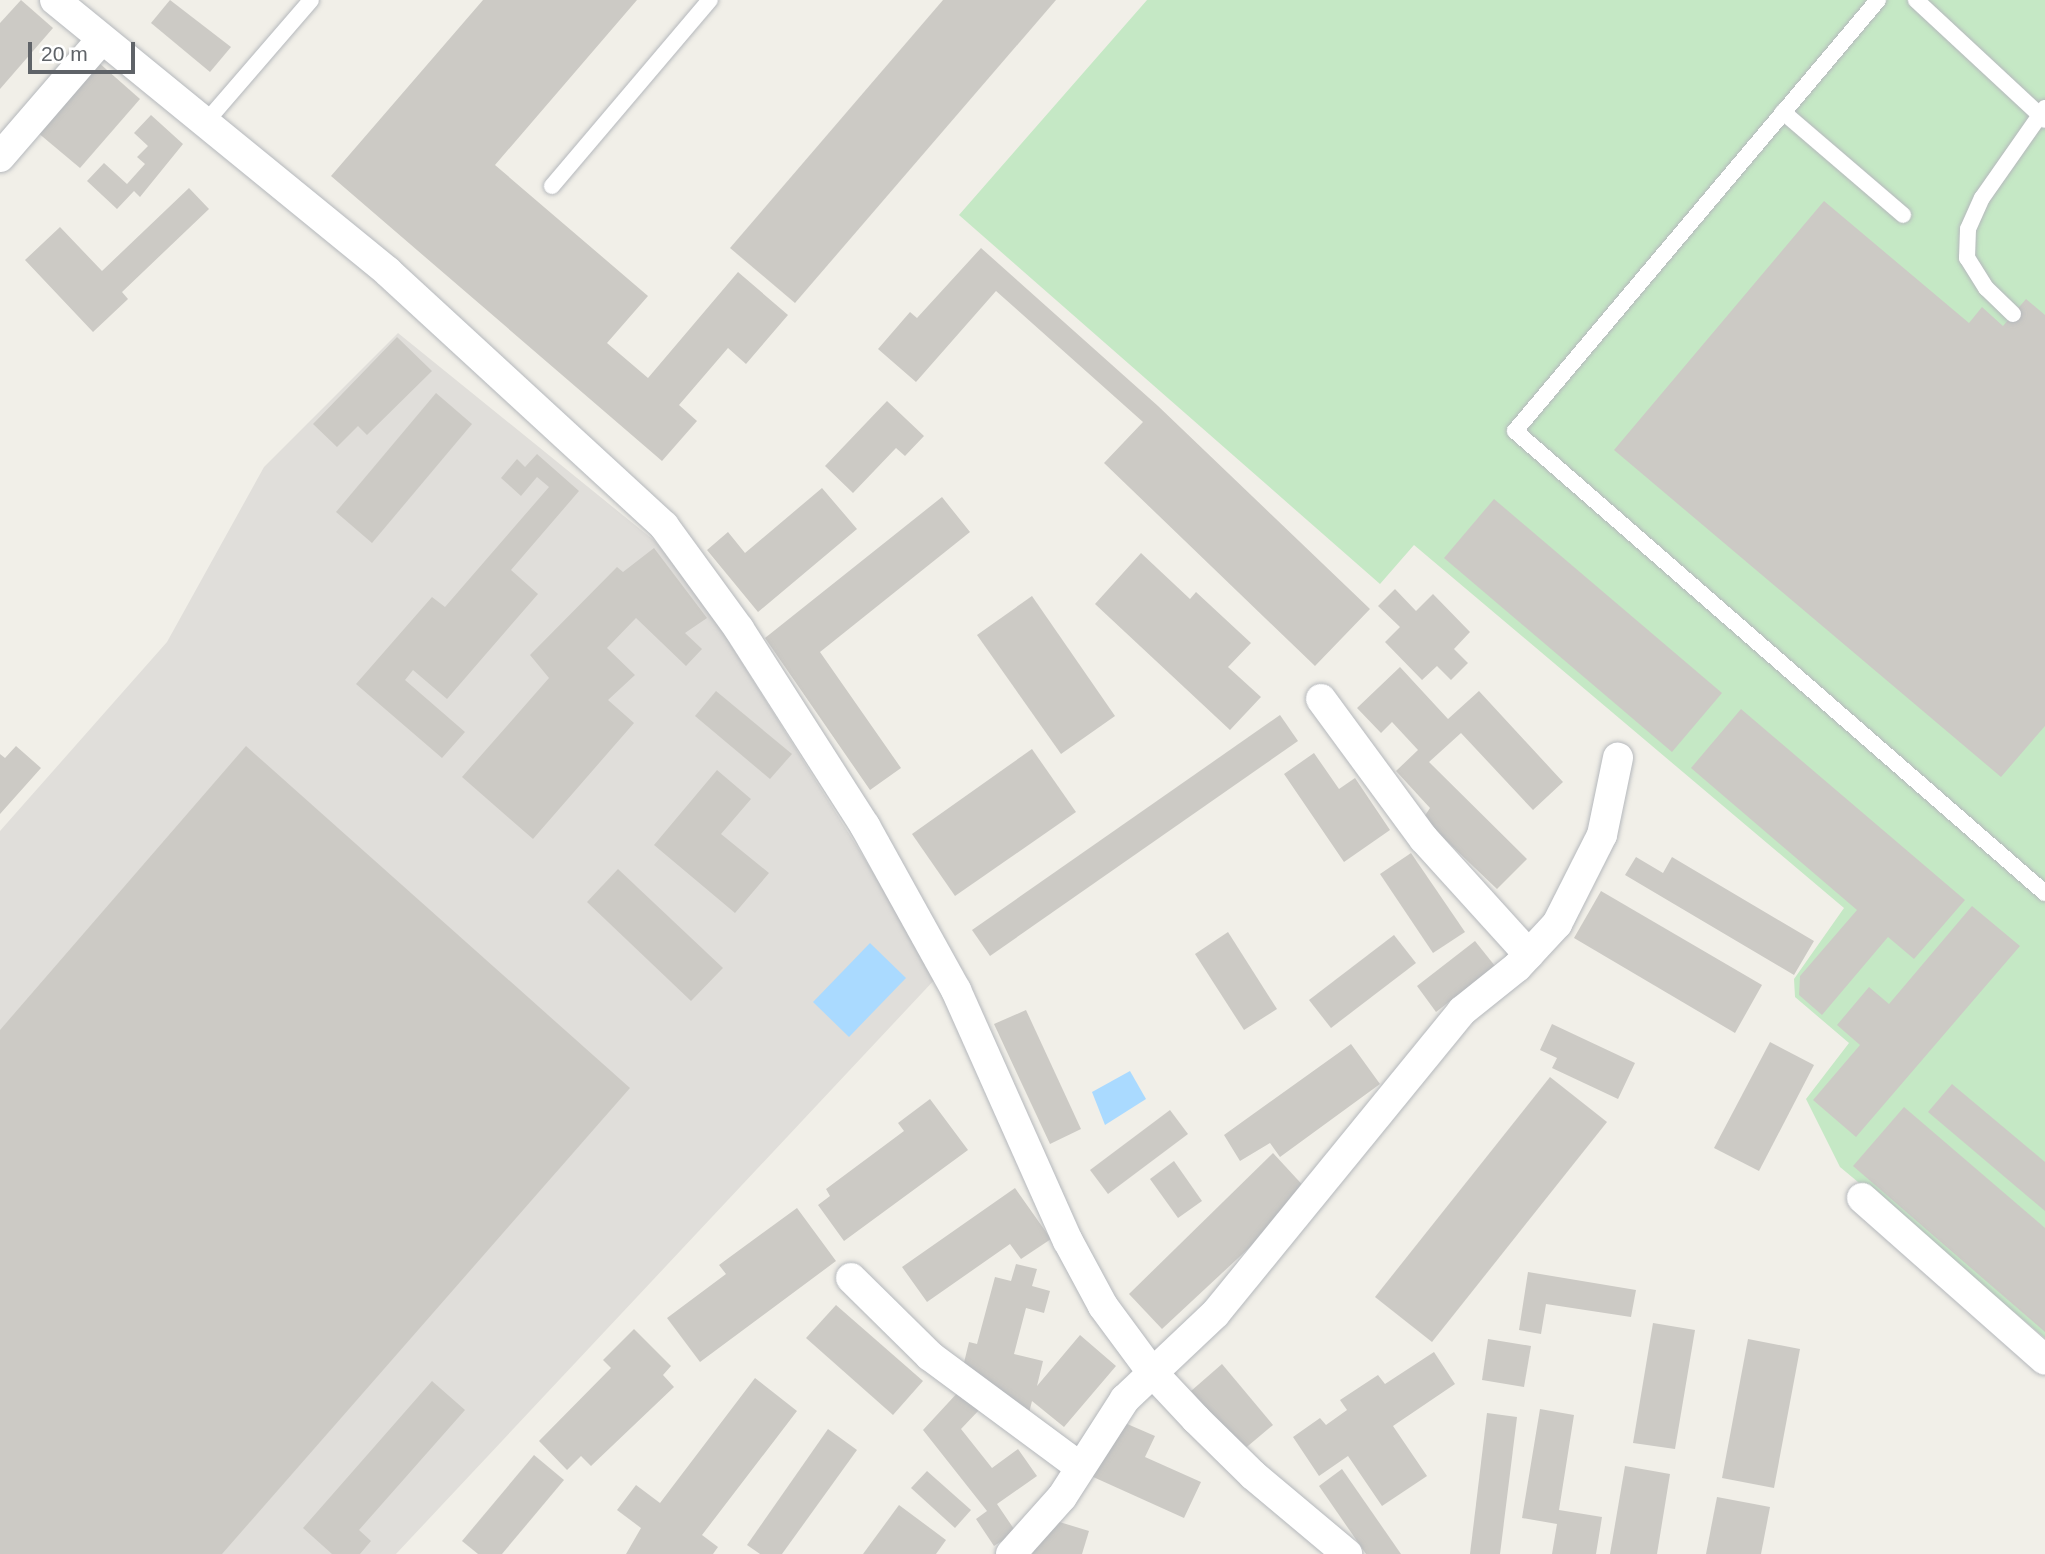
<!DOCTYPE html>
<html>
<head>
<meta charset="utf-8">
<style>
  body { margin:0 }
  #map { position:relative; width:2045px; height:1554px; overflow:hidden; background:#f1efe8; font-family:Arial,sans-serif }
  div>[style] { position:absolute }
  .industrial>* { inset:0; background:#e0deda }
  .green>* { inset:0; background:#c5e8c5 }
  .water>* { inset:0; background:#aadaff }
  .building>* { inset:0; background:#cccac5 }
  .roads { filter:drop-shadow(0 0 2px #b5b8bc) drop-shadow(0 0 2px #b5b8bc) }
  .lane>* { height:16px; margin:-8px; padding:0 8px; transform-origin:8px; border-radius:8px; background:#fff }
  .street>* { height:30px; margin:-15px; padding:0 15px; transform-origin:15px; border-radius:15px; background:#fff }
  span { translate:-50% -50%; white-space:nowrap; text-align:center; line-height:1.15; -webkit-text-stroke:7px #fff; paint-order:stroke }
  .scale { position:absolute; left:28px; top:42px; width:107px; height:32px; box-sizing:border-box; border:4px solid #5f6368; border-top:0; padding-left:9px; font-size:21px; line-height:24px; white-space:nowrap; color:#5f6368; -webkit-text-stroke:5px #fff; paint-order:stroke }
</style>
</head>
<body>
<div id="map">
  <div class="industrial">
    <div style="clip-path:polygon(398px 333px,656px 542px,712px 615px,938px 976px,396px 1554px,0 1554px,0 831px,167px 642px,264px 467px)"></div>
  </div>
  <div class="green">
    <div style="clip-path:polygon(1147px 0,2045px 0,2045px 1338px,1840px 1167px,1806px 1099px,1849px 1043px,1795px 997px,1794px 979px,1844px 908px,1414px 545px,1380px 584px,959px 215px)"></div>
  </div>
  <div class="water">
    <div style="clip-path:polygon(870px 943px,906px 978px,849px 1037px,813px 1002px)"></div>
    <div style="clip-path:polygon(1130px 1071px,1146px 1099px,1105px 1125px,1092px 1092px)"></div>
  </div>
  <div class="building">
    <div style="clip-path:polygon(21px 0,53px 28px,0 89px,0 23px)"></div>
    <div style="clip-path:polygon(170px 0,231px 47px,210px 72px,151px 23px)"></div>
    <div style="clip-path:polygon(483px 0,637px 0,495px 165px,648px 296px,607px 343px,648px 378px,738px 272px,788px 315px,746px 364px,728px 348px,679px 405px,697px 421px,662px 461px,331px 176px)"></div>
    <div style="clip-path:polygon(943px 0,1056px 0,795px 303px,730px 248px)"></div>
    <div style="clip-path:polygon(98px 62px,140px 99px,80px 168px,37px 132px)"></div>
    <div style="clip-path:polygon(151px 115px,183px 144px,140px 197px,134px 191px,117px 209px,87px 181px,104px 163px,127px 184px,145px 164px,137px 157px,148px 146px,134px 133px)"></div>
    <div style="clip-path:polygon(189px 188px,209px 209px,122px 292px,128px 299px,93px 332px,25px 260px,60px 227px,102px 271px)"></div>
    <div style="clip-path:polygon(1824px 201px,1969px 323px,1982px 307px,2003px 326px,2026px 299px,2045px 315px,2045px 726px,2001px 777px,1614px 450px)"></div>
    <div style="clip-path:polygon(981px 248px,1158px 406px,1370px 609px,1315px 666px,1104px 463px,1143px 422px,996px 291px,916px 382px,878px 349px,910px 312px,917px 318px)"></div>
    <div style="clip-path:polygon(397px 337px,432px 371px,367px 435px,358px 426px,337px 447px,313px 424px)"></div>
    <div style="clip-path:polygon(436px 393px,472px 424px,372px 543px,336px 512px)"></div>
    <div style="clip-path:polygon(887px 401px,924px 436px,905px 456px,896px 448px,853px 493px,825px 466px)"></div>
    <div style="clip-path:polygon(537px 454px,579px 491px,511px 570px,538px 594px,447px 699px,413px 670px,405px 680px,465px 732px,442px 758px,356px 684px,432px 597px,445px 607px,549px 487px,537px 477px,521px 496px,501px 478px,517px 459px,525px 467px)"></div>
    <div style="clip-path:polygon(822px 488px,857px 529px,758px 612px,707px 550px,728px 532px,745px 553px)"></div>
    <div style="clip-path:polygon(942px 497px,970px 532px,820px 652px,901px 768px,870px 790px,765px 638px)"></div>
    <div style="clip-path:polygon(1494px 499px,1722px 693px,1672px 752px,1444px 558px)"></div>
    <div style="clip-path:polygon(654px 548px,707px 618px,685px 633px,702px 649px,686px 666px,636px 618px,607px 648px,635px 675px,608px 700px,634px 723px,533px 839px,462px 777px,549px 678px,530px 655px,617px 567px,623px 572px)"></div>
    <div style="clip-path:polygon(1141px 553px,1190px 599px,1196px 592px,1251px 643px,1228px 667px,1261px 697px,1230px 730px,1095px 604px)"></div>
    <div style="clip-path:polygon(1395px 589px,1416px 611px,1433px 594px,1470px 632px,1454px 649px,1468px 663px,1451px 680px,1437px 666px,1422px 680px,1385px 642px,1400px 627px,1378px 606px)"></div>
    <div style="clip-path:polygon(1032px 596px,1115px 716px,1061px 754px,977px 635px)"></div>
    <div style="clip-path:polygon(1400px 667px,1448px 719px,1479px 691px,1563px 782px,1533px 810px,1461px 733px,1429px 762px,1527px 859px,1497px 889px,1432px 827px,1424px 817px,1430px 808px,1396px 771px,1418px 750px,1392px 722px,1381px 733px,1357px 708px)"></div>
    <div style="clip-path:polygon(716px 691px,792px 754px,770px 779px,695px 716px)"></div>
    <div style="clip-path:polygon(1741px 709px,1965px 900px,1914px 959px,1888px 937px,1822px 1015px,1799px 995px,1800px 976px,1857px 910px,1691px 768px)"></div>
    <div style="clip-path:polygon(1280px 715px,1298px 741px,990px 956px,972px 930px)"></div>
    <div style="clip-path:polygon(16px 746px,41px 768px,0 814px,0 754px,5px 758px)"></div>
    <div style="clip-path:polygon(246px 746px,630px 1088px,222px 1554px,0 1554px,0 1030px)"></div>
    <div style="clip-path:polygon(1032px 749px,1076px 812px,955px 896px,912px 834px)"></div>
    <div style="clip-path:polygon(1314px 753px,1339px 789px,1355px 778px,1390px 830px,1344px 862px,1284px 774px)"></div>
    <div style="clip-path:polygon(717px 770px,751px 799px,721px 834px,769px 873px,735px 913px,654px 845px)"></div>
    <div style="clip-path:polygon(1411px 853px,1465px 932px,1433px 953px,1380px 874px)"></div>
    <div style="clip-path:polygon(1636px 857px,1663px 873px,1672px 857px,1814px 941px,1794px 975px,1625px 875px)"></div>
    <div style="clip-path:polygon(618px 869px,723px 968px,691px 1001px,587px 902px)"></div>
    <div style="clip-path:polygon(1601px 891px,1762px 985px,1735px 1033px,1574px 938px)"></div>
    <div style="clip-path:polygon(1972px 906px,2020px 946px,1856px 1137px,1813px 1100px,1860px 1045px,1837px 1025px,1869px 987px,1889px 1004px)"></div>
    <div style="clip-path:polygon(1228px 932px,1277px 1009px,1244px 1030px,1195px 954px)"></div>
    <div style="clip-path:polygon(1394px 935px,1416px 963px,1331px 1028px,1309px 1000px)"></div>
    <div style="clip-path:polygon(1475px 941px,1495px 966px,1436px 1012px,1417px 986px)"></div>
    <div style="clip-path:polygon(1026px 1010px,1081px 1129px,1050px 1144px,994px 1024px)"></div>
    <div style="clip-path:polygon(1552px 1024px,1635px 1063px,1618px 1099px,1552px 1068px,1557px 1058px,1540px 1050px)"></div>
    <div style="clip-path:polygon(1770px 1042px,1814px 1065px,1759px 1171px,1714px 1148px)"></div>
    <div style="clip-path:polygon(1351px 1044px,1380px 1084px,1280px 1157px,1270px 1143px,1240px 1161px,1224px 1135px)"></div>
    <div style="clip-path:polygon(1550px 1077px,1607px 1122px,1432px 1342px,1375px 1297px)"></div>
    <div style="clip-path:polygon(1952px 1084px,2045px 1162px,2045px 1211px,1928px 1112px)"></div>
    <div style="clip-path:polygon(930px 1099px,968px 1150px,844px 1241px,818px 1205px,830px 1196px,826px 1189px,904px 1131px,898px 1123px)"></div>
    <div style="clip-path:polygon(1904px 1107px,2045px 1228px,2045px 1332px,1853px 1166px)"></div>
    <div style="clip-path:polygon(1170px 1110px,1188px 1134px,1108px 1194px,1090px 1170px)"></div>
    <div style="clip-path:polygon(1273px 1153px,1309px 1192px,1162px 1329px,1129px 1294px)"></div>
    <div style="clip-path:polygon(1174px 1161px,1202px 1201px,1178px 1218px,1150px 1179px)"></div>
    <div style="clip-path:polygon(1015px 1188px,1051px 1239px,1021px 1259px,1010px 1244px,927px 1302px,902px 1267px)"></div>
    <div style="clip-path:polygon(797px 1208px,836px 1261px,700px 1362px,667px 1318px,726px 1274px,719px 1265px)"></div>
    <div style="clip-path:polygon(1016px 1264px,1037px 1269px,1032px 1286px,1050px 1291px,1044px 1313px,1026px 1308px,1014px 1354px,1043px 1361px,1037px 1386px,1080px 1335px,1116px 1366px,1064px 1427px,1032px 1401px,1028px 1417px,962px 1371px,969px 1342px,977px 1344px,995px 1277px,1011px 1281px)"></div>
    <div style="clip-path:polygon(1528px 1272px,1636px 1290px,1631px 1317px,1546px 1304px,1541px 1334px,1519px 1330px)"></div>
    <div style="clip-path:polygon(836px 1305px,923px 1381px,893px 1415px,806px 1338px)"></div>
    <div style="clip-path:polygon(1653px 1323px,1695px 1330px,1675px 1449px,1633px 1443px)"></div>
    <div style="clip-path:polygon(634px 1329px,671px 1366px,663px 1375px,674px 1387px,591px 1466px,581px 1456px,567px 1470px,539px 1441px,611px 1368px,603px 1360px)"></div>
    <div style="clip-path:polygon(1488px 1339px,1531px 1346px,1524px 1387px,1482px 1380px)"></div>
    <div style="clip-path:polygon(1748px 1339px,1800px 1349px,1774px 1488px,1722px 1478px)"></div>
    <div style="clip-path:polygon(1434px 1352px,1455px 1384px,1393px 1426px,1427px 1476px,1382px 1506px,1348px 1456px,1319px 1476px,1293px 1437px,1320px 1418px,1326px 1425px,1347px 1410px,1340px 1400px,1378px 1375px,1385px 1384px)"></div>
    <div style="clip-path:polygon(1222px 1364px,1273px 1425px,1242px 1451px,1191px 1391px)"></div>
    <div style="clip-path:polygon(755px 1378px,797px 1411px,702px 1535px,718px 1547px,713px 1554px,626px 1554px,641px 1528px,617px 1510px,636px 1485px,660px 1503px)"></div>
    <div style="clip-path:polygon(432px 1381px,465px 1410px,359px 1530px,371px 1541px,360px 1554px,332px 1554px,303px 1528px)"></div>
    <div style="clip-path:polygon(960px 1390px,980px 1409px,961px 1429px,992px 1468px,1018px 1449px,1037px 1476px,997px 1504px,1016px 1532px,994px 1546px,976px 1519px,987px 1511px,923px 1430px)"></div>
    <div style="clip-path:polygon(1540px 1409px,1574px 1415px,1559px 1510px,1602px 1517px,1596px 1554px,1552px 1554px,1557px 1524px,1522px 1518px)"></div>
    <div style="clip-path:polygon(1487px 1413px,1517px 1417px,1500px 1554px,1470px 1554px)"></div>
    <div style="clip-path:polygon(1118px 1420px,1155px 1436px,1145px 1457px,1201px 1482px,1184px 1518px,1091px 1476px)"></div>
    <div style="clip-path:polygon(828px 1429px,857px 1450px,782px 1554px,760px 1554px,747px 1545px)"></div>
    <div style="clip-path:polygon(534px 1455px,564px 1480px,502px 1554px,478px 1554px,462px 1541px)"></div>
    <div style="clip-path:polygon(1625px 1466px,1670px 1474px,1657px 1554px,1610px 1554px)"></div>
    <div style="clip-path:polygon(1342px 1469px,1401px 1554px,1366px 1554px,1319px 1486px)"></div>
    <div style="clip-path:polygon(927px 1471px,971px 1510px,955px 1528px,911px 1488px)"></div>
    <div style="clip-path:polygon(1717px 1497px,1770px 1507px,1761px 1554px,1706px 1554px)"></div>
    <div style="clip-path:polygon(899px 1505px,946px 1540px,936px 1554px,863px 1554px)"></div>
    <div style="clip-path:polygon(1053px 1520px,1089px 1531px,1082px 1554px,1032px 1554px)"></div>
  </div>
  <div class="roads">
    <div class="lane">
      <div style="left:1878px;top:0;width:563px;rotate:130.11deg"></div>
      <div style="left:1515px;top:431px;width:703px;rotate:41.08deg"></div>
      <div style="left:1916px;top:0;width:176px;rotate:42.9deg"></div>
      <div style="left:1783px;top:112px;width:158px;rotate:40.6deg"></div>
      <div style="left:205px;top:123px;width:162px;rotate:-49.2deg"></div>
      <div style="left:552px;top:186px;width:244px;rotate:-49.7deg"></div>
      <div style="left:2013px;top:314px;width:37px;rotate:-136deg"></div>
      <div style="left:1986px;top:288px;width:36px;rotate:-122deg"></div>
      <div style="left:1967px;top:258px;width:29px;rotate:-88deg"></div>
      <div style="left:1968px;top:229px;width:34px;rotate:-66deg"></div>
      <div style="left:1982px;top:198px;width:110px;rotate:-55deg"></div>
    </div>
    <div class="street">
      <div style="left:55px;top:0;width:430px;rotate:39.2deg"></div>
      <div style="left:388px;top:272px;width:375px;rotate:42.6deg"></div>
      <div style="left:664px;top:526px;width:127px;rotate:53.9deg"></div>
      <div style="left:739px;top:629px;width:234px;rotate:57.4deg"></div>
      <div style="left:865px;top:826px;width:188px;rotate:61deg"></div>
      <div style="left:956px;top:990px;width:275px;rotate:66deg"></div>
      <div style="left:1068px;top:1241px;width:74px;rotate:61.7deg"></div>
      <div style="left:1103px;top:1306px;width:81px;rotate:53.6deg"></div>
      <div style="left:1151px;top:1371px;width:66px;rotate:46.8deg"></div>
      <div style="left:1196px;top:1419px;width:80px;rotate:44.5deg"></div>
      <div style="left:1253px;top:1475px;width:123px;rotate:40deg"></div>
      <div style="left:0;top:157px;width:155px;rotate:-49.2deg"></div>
      <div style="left:1321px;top:699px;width:174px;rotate:53.7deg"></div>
      <div style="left:1424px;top:839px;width:156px;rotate:47.8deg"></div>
      <div style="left:1862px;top:1198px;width:244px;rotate:41.5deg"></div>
      <div style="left:851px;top:1278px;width:111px;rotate:44.6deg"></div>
      <div style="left:930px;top:1356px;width:187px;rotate:36.5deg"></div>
      <div style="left:1011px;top:1554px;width:76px;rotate:-48.2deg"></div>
      <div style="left:1062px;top:1497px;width:117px;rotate:-57.3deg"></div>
      <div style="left:1125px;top:1399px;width:124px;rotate:-43.4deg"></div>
      <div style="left:1215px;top:1314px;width:391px;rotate:-50.8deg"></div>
      <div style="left:1462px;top:1011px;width:70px;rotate:-38.7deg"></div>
      <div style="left:1517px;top:967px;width:59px;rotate:-47.1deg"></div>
      <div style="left:1557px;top:924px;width:100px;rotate:-63.2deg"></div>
      <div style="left:1602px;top:835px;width:79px;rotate:-78.3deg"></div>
    </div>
  </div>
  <div class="scale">20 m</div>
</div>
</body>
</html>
